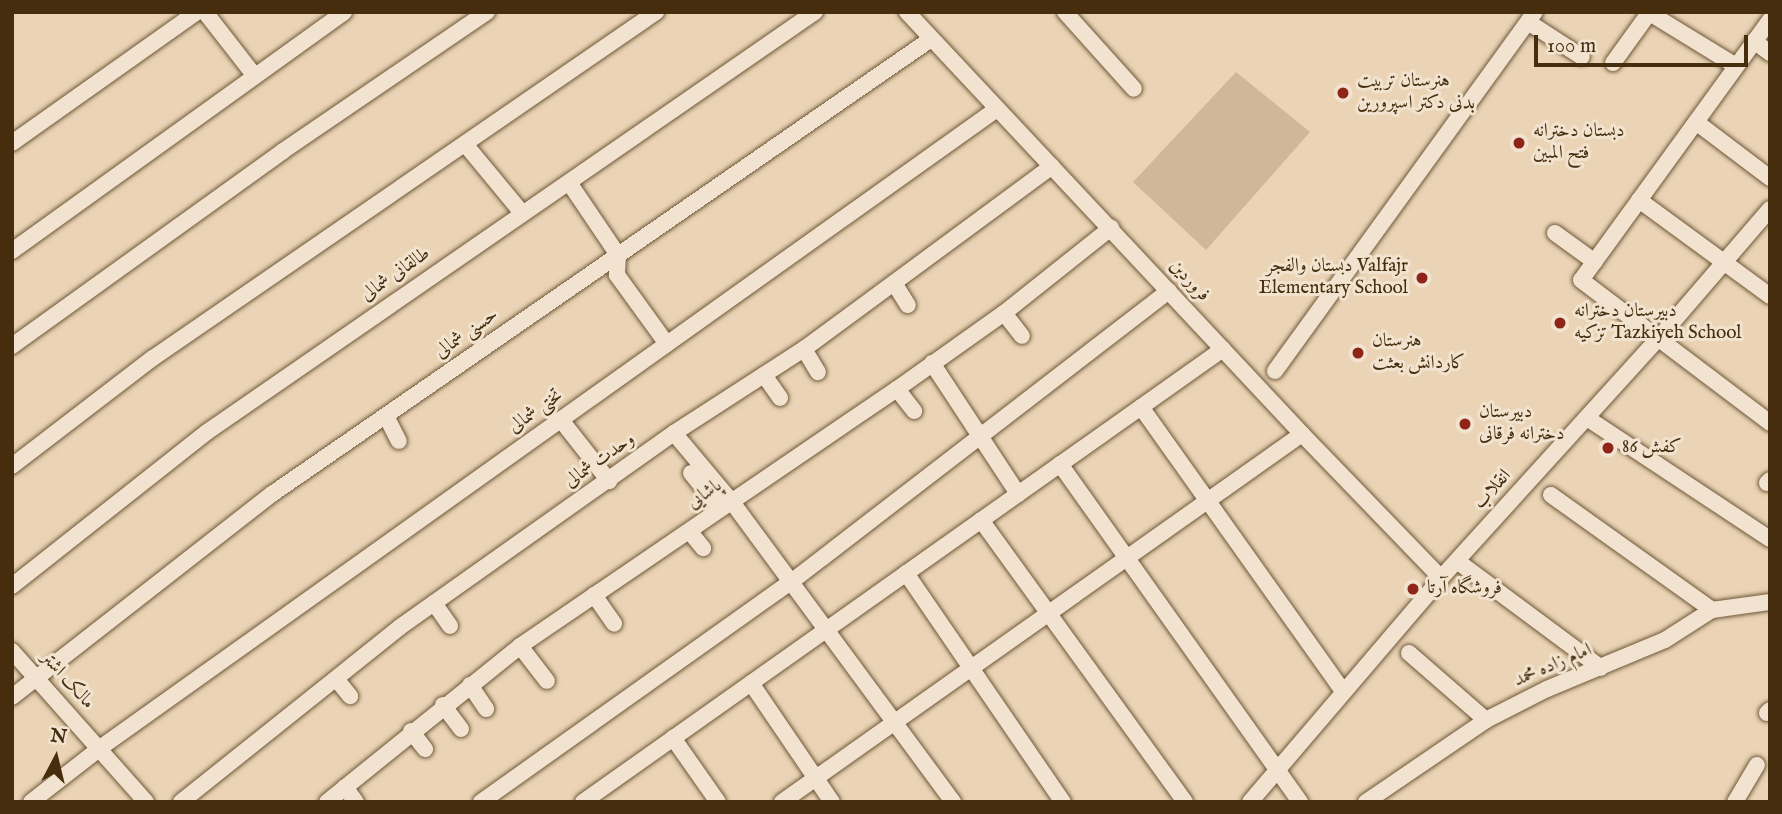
<!DOCTYPE html>
<html>
<head>
<meta charset="utf-8">
<style>
  body { margin:0 }
  #map { position:relative; width:1782px; height:814px; overflow:hidden; background:#ead4b5; font-family:"IM FELL English",Amiri,serif }
  div>[style] { position:absolute }
  .green>* { inset:0; background:#ceb899 }
  .roads { filter:drop-shadow(0 0 2px #6f5738) drop-shadow(0 0 2px #6f5738) }
  .minor>* { height:16px; margin:-8px; padding:0 8px; transform-origin:8px; border-radius:8px; background:#f1e3cf }
  .dots>* { width:19px; height:19px; translate:-50% -50%; box-sizing:border-box; border:4px solid #f1e3cf; border-radius:50% }
  span { translate:-50% -50%; white-space:nowrap; text-align:center; line-height:1.15; -webkit-text-stroke:6px #f1e3cf; paint-order:stroke }
  .poi-label { font-size:19px; color:#462d0e }
  .left { translate:0 -50%; text-align:left }
  .right { translate:-100% -50%; text-align:right }
  .street-label { font-size:19px; color:#462d0e }
  .frame { position:absolute; inset:0; border:14px solid #462d0e; pointer-events:none }
  .north { position:absolute; left:21px; top:723px; width:70px; height:70px; -webkit-text-stroke:5px #f1e3cf; paint-order:stroke; rotate:7deg; font-size:19px; font-weight:700; line-height:28px; text-align:center; color:#462d0e }
  .north::after { content:''; display:block; margin:auto; width:24px; height:32px; background:#462d0e; clip-path:polygon(50% 0,100% 100%,50% 72%,0 100%) }
  .scale { position:absolute; left:1534px; top:35px; width:214px; height:32px; box-sizing:border-box; border:4px solid #462d0e; border-top:0; padding-left:9px; font-size:21px; line-height:24px; white-space:nowrap; color:#462d0e; -webkit-text-stroke:5px #f1e3cf; paint-order:stroke }
</style>
</head>
<body>
<div id="map">
  <div class="green">
    <div style="clip-path:polygon(1236px 72px,1310px 132px,1206px 250px,1133px 182px)"></div>
  </div>
  <div class="roads">
    <div class="minor">
      <div style="left:205px;top:12px;width:80px;rotate:52.1deg"></div>
      <div style="left:907px;top:12px;width:578px;rotate:46.89deg"></div>
      <div style="left:1302px;top:434px;width:200px;rotate:46deg"></div>
      <div style="left:1065px;top:12px;width:103px;rotate:48.1deg"></div>
      <div style="left:1648px;top:12px;width:103px;rotate:31.5deg"></div>
      <div style="left:1770px;top:20px;width:321px;rotate:126deg"></div>
      <div style="left:1581px;top:280px;width:237px;rotate:37.1deg"></div>
      <div style="left:1528px;top:22px;width:64px;rotate:32.9deg"></div>
      <div style="left:1754px;top:41px;width:20px;rotate:37deg"></div>
      <div style="left:1613px;top:63px;width:62px;rotate:-54.2deg"></div>
      <div style="left:1696px;top:122px;width:93px;rotate:37.1deg"></div>
      <div style="left:12px;top:143px;width:227px;rotate:-35.3deg"></div>
      <div style="left:465px;top:144px;width:89px;rotate:50.4deg"></div>
      <div style="left:570px;top:184px;width:86px;rotate:55.9deg"></div>
      <div style="left:618px;top:255px;width:20px;rotate:93deg"></div>
      <div style="left:617px;top:275px;width:85px;rotate:54.1deg"></div>
      <div style="left:1639px;top:200px;width:162px;rotate:36.2deg"></div>
      <div style="left:1555px;top:233px;width:49px;rotate:35.9deg"></div>
      <div style="left:12px;top:251px;width:409px;rotate:-35.7deg"></div>
      <div style="left:894px;top:283px;width:26px;rotate:58deg"></div>
      <div style="left:1004px;top:313px;width:29px;rotate:52deg"></div>
      <div style="left:12px;top:346px;width:334px;rotate:-35.7deg"></div>
      <div style="left:283px;top:151px;width:247px;rotate:-34.3deg"></div>
      <div style="left:804px;top:349px;width:27px;rotate:59deg"></div>
      <div style="left:932px;top:363px;width:157px;rotate:56.7deg"></div>
      <div style="left:1275px;top:371px;width:443px;rotate:-54.1deg"></div>
      <div style="left:764px;top:375px;width:28px;rotate:55deg"></div>
      <div style="left:897px;top:389px;width:28px;rotate:52deg"></div>
      <div style="left:1141px;top:407px;width:349px;rotate:54.6deg"></div>
      <div style="left:386px;top:416px;width:28px;rotate:63deg"></div>
      <div style="left:1587px;top:418px;width:219px;rotate:33.5deg"></div>
      <div style="left:561px;top:420px;width:78px;rotate:51.8deg"></div>
      <div style="left:674px;top:433px;width:90px;rotate:50deg"></div>
      <div style="left:732px;top:502px;width:373px;rotate:53.6deg"></div>
      <div style="left:1060px;top:464px;width:415px;rotate:54.6deg"></div>
      <div style="left:12px;top:466px;width:178px;rotate:-37.5deg"></div>
      <div style="left:153px;top:358px;width:611px;rotate:-34.52deg"></div>
      <div style="left:691px;top:473px;width:46px;rotate:51.1deg"></div>
      <div style="left:1767px;top:483px;width:4px;rotate:-45deg"></div>
      <div style="left:1551px;top:495px;width:198px;rotate:35.5deg"></div>
      <div style="left:981px;top:520px;width:348px;rotate:54.1deg"></div>
      <div style="left:690px;top:532px;width:21px;rotate:51deg"></div>
      <div style="left:1457px;top:561px;width:179px;rotate:36.6deg"></div>
      <div style="left:906px;top:573px;width:278px;rotate:55.6deg"></div>
      <div style="left:12px;top:586px;width:248px;rotate:-38.3deg"></div>
      <div style="left:207px;top:432px;width:739px;rotate:-34.64deg"></div>
      <div style="left:594px;top:595px;width:35px;rotate:55deg"></div>
      <div style="left:434px;top:603px;width:28px;rotate:55deg"></div>
      <div style="left:520px;top:646px;width:44px;rotate:52.4deg"></div>
      <div style="left:12px;top:651px;width:202px;rotate:48.4deg"></div>
      <div style="left:1409px;top:653px;width:102px;rotate:41deg"></div>
      <div style="left:337px;top:680px;width:21px;rotate:51deg"></div>
      <div style="left:751px;top:683px;width:144px;rotate:55.8deg"></div>
      <div style="left:470px;top:685px;width:29px;rotate:56deg"></div>
      <div style="left:12px;top:697px;width:330px;rotate:-38deg"></div>
      <div style="left:272px;top:494px;width:801px;rotate:-34.62deg"></div>
      <div style="left:443px;top:705px;width:30px;rotate:53deg"></div>
      <div style="left:1767px;top:713px;width:4px;rotate:-45deg"></div>
      <div style="left:411px;top:731px;width:23px;rotate:52deg"></div>
      <div style="left:673px;top:738px;width:78px;rotate:54.9deg"></div>
      <div style="left:345px;top:787px;width:19px;rotate:54deg"></div>
      <div style="left:31px;top:802px;width:88px;rotate:-38deg"></div>
      <div style="left:100px;top:748px;width:1101px;rotate:-35.47deg"></div>
      <div style="left:181px;top:802px;width:280px;rotate:-38.6deg"></div>
      <div style="left:400px;top:627px;width:336px;rotate:-35.3deg"></div>
      <div style="left:674px;top:433px;width:155px;rotate:-32.9deg"></div>
      <div style="left:804px;top:349px;width:308px;rotate:-36.4deg"></div>
      <div style="left:327px;top:802px;width:248px;rotate:-38.9deg"></div>
      <div style="left:520px;top:646px;width:456px;rotate:-34.3deg"></div>
      <div style="left:897px;top:389px;width:131px;rotate:-35.4deg"></div>
      <div style="left:1004px;top:313px;width:137px;rotate:-38.5deg"></div>
      <div style="left:481px;top:802px;width:380px;rotate:-35.4deg"></div>
      <div style="left:791px;top:582px;width:477px;rotate:-37.6deg"></div>
      <div style="left:583px;top:802px;width:784px;rotate:-35.29deg"></div>
      <div style="left:782px;top:802px;width:637px;rotate:-35.29deg"></div>
      <div style="left:1250px;top:802px;width:294px;rotate:-49.5deg"></div>
      <div style="left:1441px;top:578px;width:324px;rotate:-47.8deg"></div>
      <div style="left:1659px;top:338px;width:170px;rotate:-49.3deg"></div>
      <div style="left:1366px;top:802px;width:145px;rotate:-34.3deg"></div>
      <div style="left:1486px;top:720px;width:68px;rotate:-26.9deg"></div>
      <div style="left:1547px;top:689px;width:128px;rotate:-22.6deg"></div>
      <div style="left:1665px;top:640px;width:56px;rotate:-32.6deg"></div>
      <div style="left:1712px;top:610px;width:59px;rotate:-7.9deg"></div>
      <div style="left:1735px;top:802px;width:43px;rotate:-59.3deg"></div>
    </div>
  </div>
  <div class="dots">
    <div style="left:1343px;top:93px;background:#8f2418"></div>
    <div style="left:1519px;top:143px;background:#8f2418"></div>
    <div style="left:1422px;top:278px;background:#8f2418"></div>
    <div style="left:1560px;top:323px;background:#8f2418"></div>
    <div style="left:1358px;top:353px;background:#8f2418"></div>
    <div style="left:1465px;top:424px;background:#8f2418"></div>
    <div style="left:1608px;top:448px;background:#8f2418"></div>
    <div style="left:1413px;top:589px;background:#8f2418"></div>
  </div>
  <div class="poi-label">
    <span class="left" style="left:1357px;top:93px">هنرستان تربیت<br>بدنی دکتر اسپرورین</span>
    <span class="left" style="left:1533px;top:143px">دبستان دخترانه<br>فتح المبین</span>
    <span class="right" style="left:1408px;top:278px">دبستان والفجر Valfajr<br>Elementary School</span>
    <span class="left" style="left:1574px;top:323px">دبیرستان دخترانه<br>تزكيه Tazkiyeh School</span>
    <span class="left" style="left:1372px;top:353px">هنرستان<br>کاردانش بعثت</span>
    <span class="left" style="left:1479px;top:424px">دبیرستان<br>دخترانه فرقانی</span>
    <span class="left" style="left:1622px;top:448px">کفش 86</span>
    <span class="left" style="left:1427px;top:589px">فروشگاه آرتا</span>
  </div>
  <div class="street-label">
    <span style="left:396px;top:275px;rotate:-35deg">طالقانی شمالی</span>
    <span style="left:1189px;top:281px;rotate:47deg">فروردین</span>
    <span style="left:467px;top:334px;rotate:-35deg">حسنی شمالی</span>
    <span style="left:536px;top:412px;rotate:-35deg">تختی شمالی</span>
    <span style="left:600px;top:461px;rotate:-35deg">وحدت شمالی</span>
    <span style="left:1493px;top:490px;rotate:-48deg">انقلاب</span>
    <span style="left:705px;top:495px;rotate:-35deg">پاشایی</span>
    <span style="left:1553px;top:666px;rotate:-23deg">امام زاده محمد</span>
    <span style="left:67px;top:681px;rotate:48deg">مالک اشتر</span>
  </div>
  <div class="frame"></div>
  <div class="north">N</div>
  <div class="scale">100 m</div>
</div>
</body>
</html>
